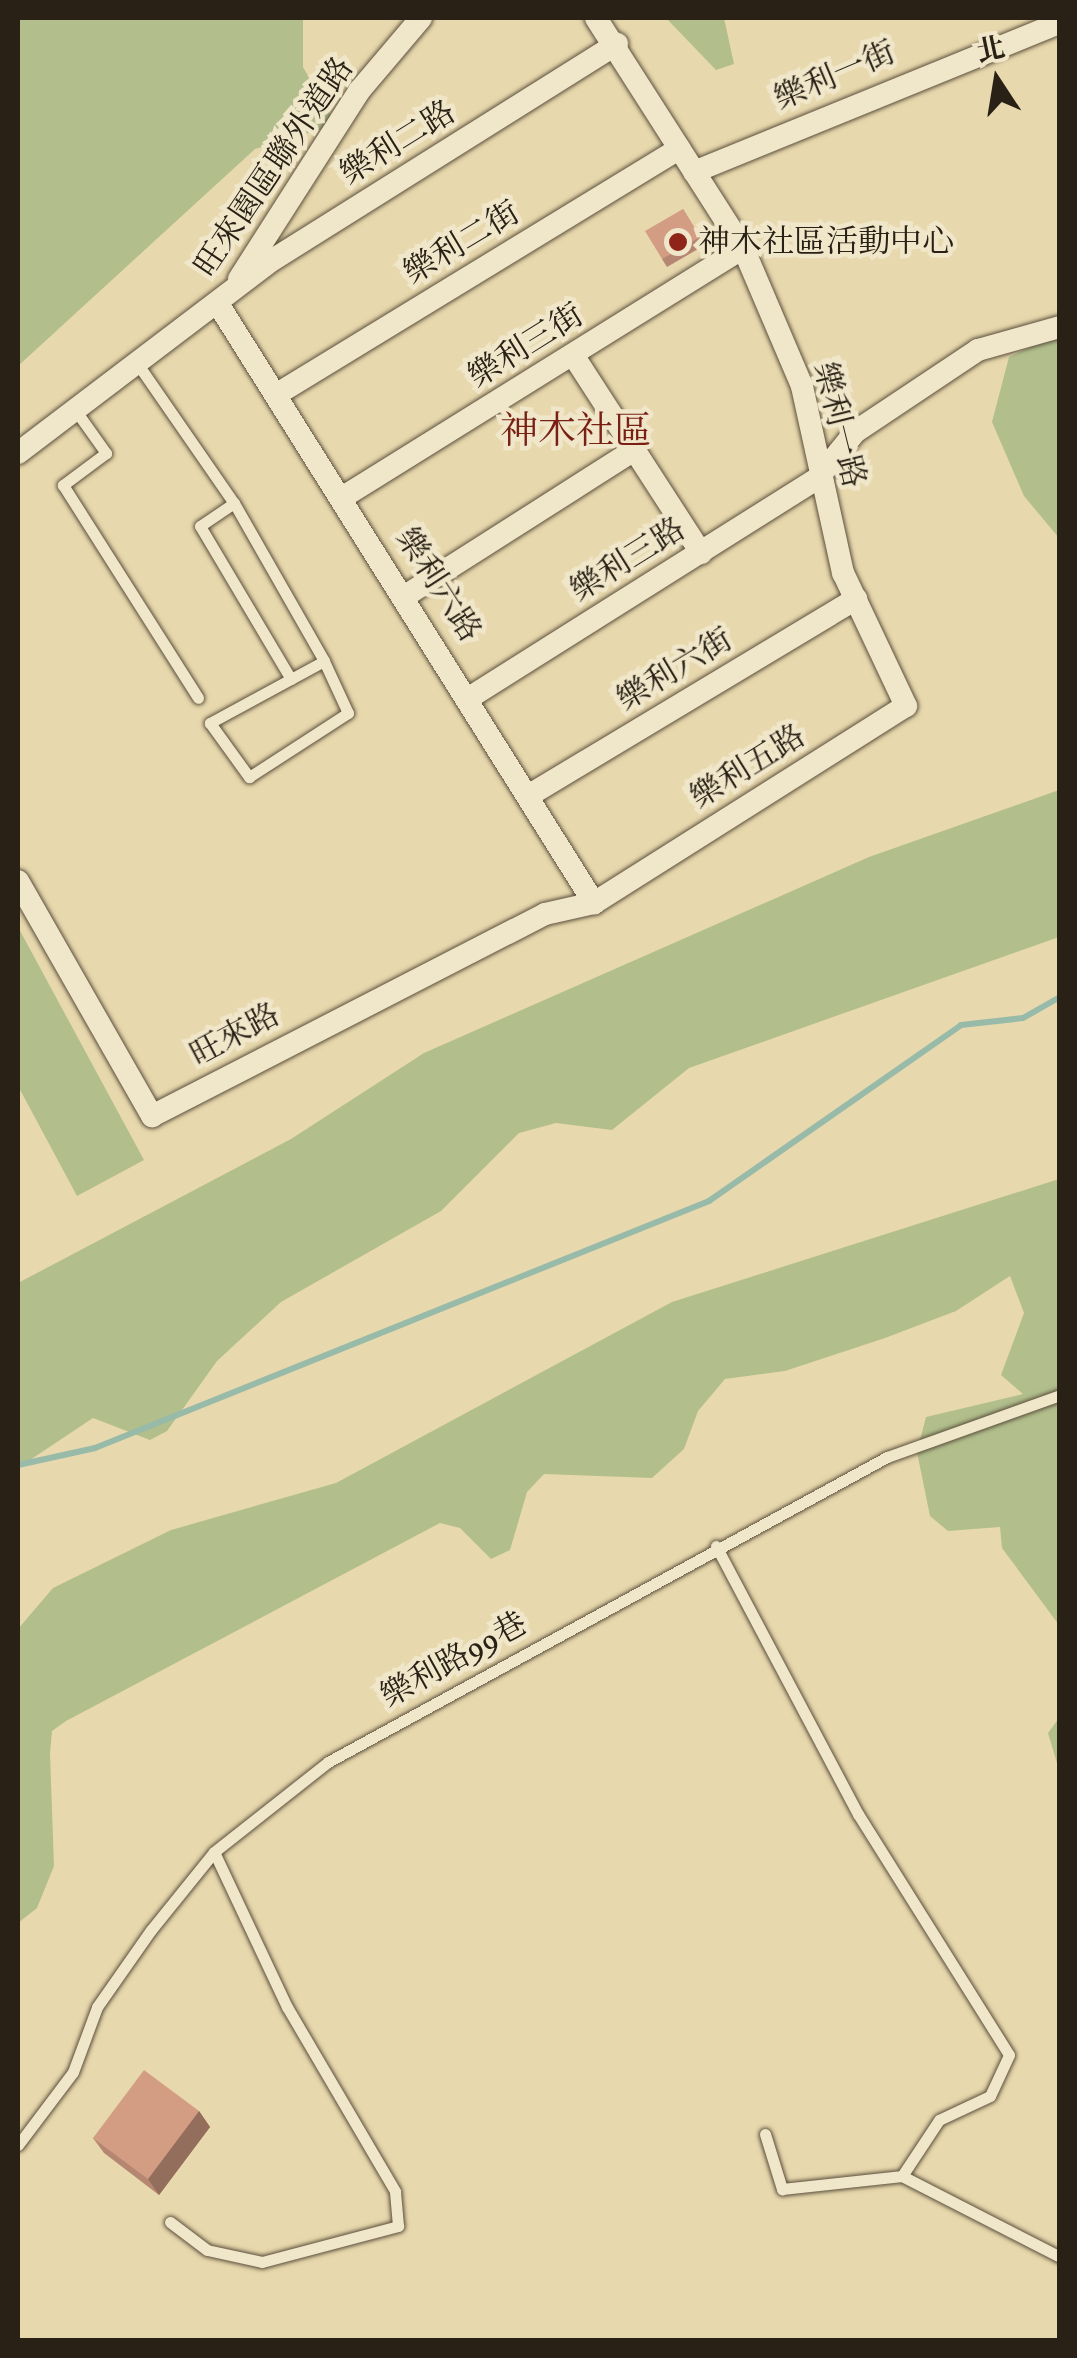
<!DOCTYPE html>
<html>
<head>
<meta charset="utf-8">
<style>
  body { margin:0 }
  #map { position:relative; width:1077px; height:2358px; overflow:hidden; background:#e8d8ad; font-family:"IM FELL Double Pica","Noto Serif TC",serif }
  div>[style] { position:absolute }
  .green>* { inset:0; background:#b2bf8d }
  .stream>* { height:6px; margin:-3px; padding:0 3px; transform-origin:3px; border-radius:3px; background:#97baa9 }
  .roads { filter:drop-shadow(0 0 2px #5a4f3c) drop-shadow(0 0 2px #5a4f3c) }
  .lane>* { height:11px; margin:-5.5px; padding:0 5.5px; transform-origin:5.5px; border-radius:5.5px; background:#f0e6ca }
  .street>* { height:22px; margin:-11px; padding:0 11px; transform-origin:11px; border-radius:11px; background:#f0e6ca }
  .wall>* { inset:0; background:#b58772 }
  .shaded-wall>* { inset:0; background:#946e5c }
  .building>* { inset:0; background:#d39d84 }
  .dots>* { width:28px; height:28px; translate:-50% -50%; box-sizing:border-box; border:5px solid #f0e6ca; border-radius:50% }
  span { translate:-50% -50%; white-space:nowrap; text-align:center; line-height:1.15; -webkit-text-stroke:9px #f0e6ca; paint-order:stroke }
  .street-label { font-size:32px; color:#2a2116 }
  .poi-label { font-size:32px; color:#2a2116 }
  .left { translate:0 -50%; text-align:left }
  .quarter-label { font-size:38px; color:#7a1f14 }
  .frame { position:absolute; inset:0; border:20px solid #2a2116; pointer-events:none }
  .north { position:absolute; left:947px; top:30px; width:100px; height:100px; -webkit-text-stroke:8px #f0e6ca; paint-order:stroke; rotate:348deg; font-size:28px; font-weight:700; line-height:40px; text-align:center; color:#2a2116 }
  .north::after { content:''; display:block; margin:auto; width:35px; height:45px; background:#2a2116; clip-path:polygon(50% 0,100% 100%,50% 72%,0 100%) }
</style>
</head>
<body>
<div id="map">
  <div class="green">
    <div style="clip-path:polygon(18px 18px,303px 18px,303px 67px,336px 125px,255px 149px,18px 366px)"></div>
    <div style="clip-path:polygon(666px 18px,724px 18px,734px 64px,716px 70px)"></div>
    <div style="clip-path:polygon(1059px 334px,1059px 538px,1024px 496px,992px 422px,1009px 357px)"></div>
    <div style="clip-path:polygon(1059px 790px,1059px 937px,689px 1068px,612px 1130px,556px 1123px,519px 1133px,441px 1211px,281px 1302px,217px 1361px,167px 1431px,150px 1440px,93px 1418px,18px 1468px,18px 1283px,291px 1139px,424px 1053px,869px 857px)"></div>
    <div style="clip-path:polygon(18px 927px,144px 1160px,77px 1196px,18px 1086px)"></div>
    <div style="clip-path:polygon(1059px 1179px,1059px 1625px,1002px 1548px,1000px 1527px,948px 1531px,930px 1516px,917px 1452px,926px 1417px,1023px 1394px,1001px 1375px,1024px 1313px,1010px 1276px,956px 1311px,885px 1338px,785px 1371px,725px 1379px,698px 1411px,684px 1449px,652px 1478px,544px 1474px,527px 1492px,510px 1550px,491px 1559px,460px 1528px,440px 1523px,66px 1721px,52px 1731px,50px 1753px,54px 1866px,37px 1908px,18px 1923px,18px 1629px,53px 1588px,171px 1530px,336px 1483px,672px 1302px)"></div>
    <div style="clip-path:polygon(1059px 1718px,1059px 1770px,1048px 1733px)"></div>
  </div>
  <div class="stream">
    <div style="left:18px;top:1465px;width:79px;rotate:-12.4deg"></div>
    <div style="left:95px;top:1448px;width:662px;rotate:-21.91deg"></div>
    <div style="left:709px;top:1201px;width:307px;rotate:-34.9deg"></div>
    <div style="left:961px;top:1025px;width:62px;rotate:-6.4deg"></div>
    <div style="left:1023px;top:1018px;width:43px;rotate:-29.6deg"></div>
  </div>
  <div class="roads">
    <div class="lane">
      <div style="left:139px;top:366px;width:167px;rotate:55.3deg"></div>
      <div style="left:234px;top:503px;width:182px;rotate:60.3deg"></div>
      <div style="left:324px;top:661px;width:130px;rotate:151.5deg"></div>
      <div style="left:210px;top:723px;width:67px;rotate:54.2deg"></div>
      <div style="left:249px;top:777px;width:118px;rotate:-32.9deg"></div>
      <div style="left:348px;top:713px;width:57px;rotate:-114.8deg"></div>
      <div style="left:76px;top:411px;width:52px;rotate:54.5deg"></div>
      <div style="left:106px;top:453px;width:54px;rotate:143.3deg"></div>
      <div style="left:63px;top:485px;width:252px;rotate:57.6deg"></div>
      <div style="left:234px;top:503px;width:41px;rotate:145.9deg"></div>
      <div style="left:200px;top:526px;width:178px;rotate:59.3deg"></div>
      <div style="left:716px;top:1546px;width:303px;rotate:62.1deg"></div>
      <div style="left:858px;top:1814px;width:284px;rotate:57.9deg"></div>
      <div style="left:1009px;top:2055px;width:45px;rotate:114.9deg"></div>
      <div style="left:990px;top:2096px;width:56px;rotate:154.8deg"></div>
      <div style="left:939px;top:2120px;width:67px;rotate:123.5deg"></div>
      <div style="left:902px;top:2176px;width:178px;rotate:27.1deg"></div>
      <div style="left:765px;top:2134px;width:58px;rotate:72.8deg"></div>
      <div style="left:782px;top:2189px;width:121px;rotate:-6.2deg"></div>
      <div style="left:18px;top:2145px;width:91px;rotate:-53deg"></div>
      <div style="left:73px;top:2072px;width:69px;rotate:-69.7deg"></div>
      <div style="left:97px;top:2007px;width:94px;rotate:-55deg"></div>
      <div style="left:151px;top:1930px;width:100px;rotate:-51.1deg"></div>
      <div style="left:214px;top:1852px;width:145px;rotate:-38.3deg"></div>
      <div style="left:328px;top:1762px;width:637px;rotate:-28.62deg"></div>
      <div style="left:887px;top:1457px;width:184px;rotate:-19.7deg"></div>
      <div style="left:170px;top:2222px;width:46px;rotate:37.1deg"></div>
      <div style="left:207px;top:2250px;width:56px;rotate:12.3deg"></div>
      <div style="left:262px;top:2262px;width:141px;rotate:-14.8deg"></div>
      <div style="left:398px;top:2226px;width:35px;rotate:-95deg"></div>
      <div style="left:395px;top:2191px;width:213px;rotate:-120.4deg"></div>
      <div style="left:287px;top:2007px;width:171px;rotate:-115.2deg"></div>
    </div>
    <div class="street">
      <div style="left:694px;top:172px;width:395px;rotate:-22.2deg"></div>
      <div style="left:239px;top:279px;width:224px;rotate:-57.4deg"></div>
      <div style="left:360px;top:90px;width:94px;rotate:-49.7deg"></div>
      <div style="left:220px;top:307px;width:704px;rotate:57.89deg"></div>
      <div style="left:573px;top:355px;width:236px;rotate:57.1deg"></div>
      <div style="left:279px;top:393px;width:469px;rotate:-31.4deg"></div>
      <div style="left:18px;top:453px;width:321px;rotate:-37.2deg"></div>
      <div style="left:274px;top:259px;width:405px;rotate:-32.1deg"></div>
      <div style="left:343px;top:497px;width:471px;rotate:-31.9deg"></div>
      <div style="left:405px;top:596px;width:270px;rotate:-32.5deg"></div>
      <div style="left:472px;top:696px;width:409px;rotate:-32.2deg"></div>
      <div style="left:818px;top:478px;width:59px;rotate:-51.2deg"></div>
      <div style="left:855px;top:432px;width:148px;rotate:-33.7deg"></div>
      <div style="left:978px;top:350px;width:85px;rotate:-15.7deg"></div>
      <div style="left:528px;top:796px;width:383px;rotate:-31deg"></div>
      <div style="left:18px;top:881px;width:271px;rotate:60.3deg"></div>
      <div style="left:152px;top:1116px;width:442px;rotate:-27.2deg"></div>
      <div style="left:545px;top:914px;width:50px;rotate:-12.7deg"></div>
      <div style="left:594px;top:903px;width:369px;rotate:-32.3deg"></div>
      <div style="left:906px;top:706px;width:147px;rotate:-115.3deg"></div>
      <div style="left:843px;top:573px;width:191px;rotate:-102.4deg"></div>
      <div style="left:802px;top:386px;width:150px;rotate:-113.1deg"></div>
      <div style="left:743px;top:248px;width:273px;rotate:-122.6deg"></div>
    </div>
  </div>
  <div class="wall">
    <div style="clip-path:polygon(683px 209px,705px 245px,667px 267px,662px 259px)"></div>
    <div style="clip-path:polygon(199px 2111px,210px 2127px,159px 2195px,104px 2153px,93px 2138px)"></div>
  </div>
  <div class="shaded-wall">
    <div style="clip-path:polygon(199px 2111px,210px 2127px,159px 2195px,148px 2179px)"></div>
  </div>
  <div class="building">
    <div style="clip-path:polygon(683px 209px,700px 237px,662px 259px,645px 231px)"></div>
    <div style="clip-path:polygon(144px 2070px,199px 2111px,148px 2179px,93px 2138px)"></div>
  </div>
  <div class="dots">
    <div style="left:678px;top:242px;background:#8f2418"></div>
  </div>
  <div class="street-label">
    <span style="left:835px;top:76px;rotate:-23deg">樂利一街</span>
    <span style="left:398px;top:143px;rotate:-32deg">樂利二路</span>
    <span style="left:274px;top:167px;rotate:-56deg">旺來園區聯外道路</span>
    <span style="left:462px;top:243px;rotate:-31deg">樂利二街</span>
    <span style="left:526px;top:346px;rotate:-32deg">樂利三街</span>
    <span style="left:839px;top:425px;rotate:76deg">樂利一路</span>
    <span style="left:628px;top:560px;rotate:-32deg">樂利三路</span>
    <span style="left:438px;top:585px;rotate:57deg">樂利六路</span>
    <span style="left:675px;top:670px;rotate:-31deg">樂利六街</span>
    <span style="left:748px;top:767px;rotate:-32deg">樂利五路</span>
    <span style="left:235px;top:1035px;rotate:-28deg">旺來路</span>
    <span style="left:454px;top:1660px;rotate:-29deg">樂利路99巷</span>
  </div>
  <div class="poi-label">
    <span class="left" style="left:698px;top:242px">神木社區活動中心</span>
  </div>
  <div class="quarter-label">
    <span style="left:576px;top:432px">神木社區</span>
  </div>
  <div class="frame"></div>
  <div class="north">北</div>
</div>
</body>
</html>
